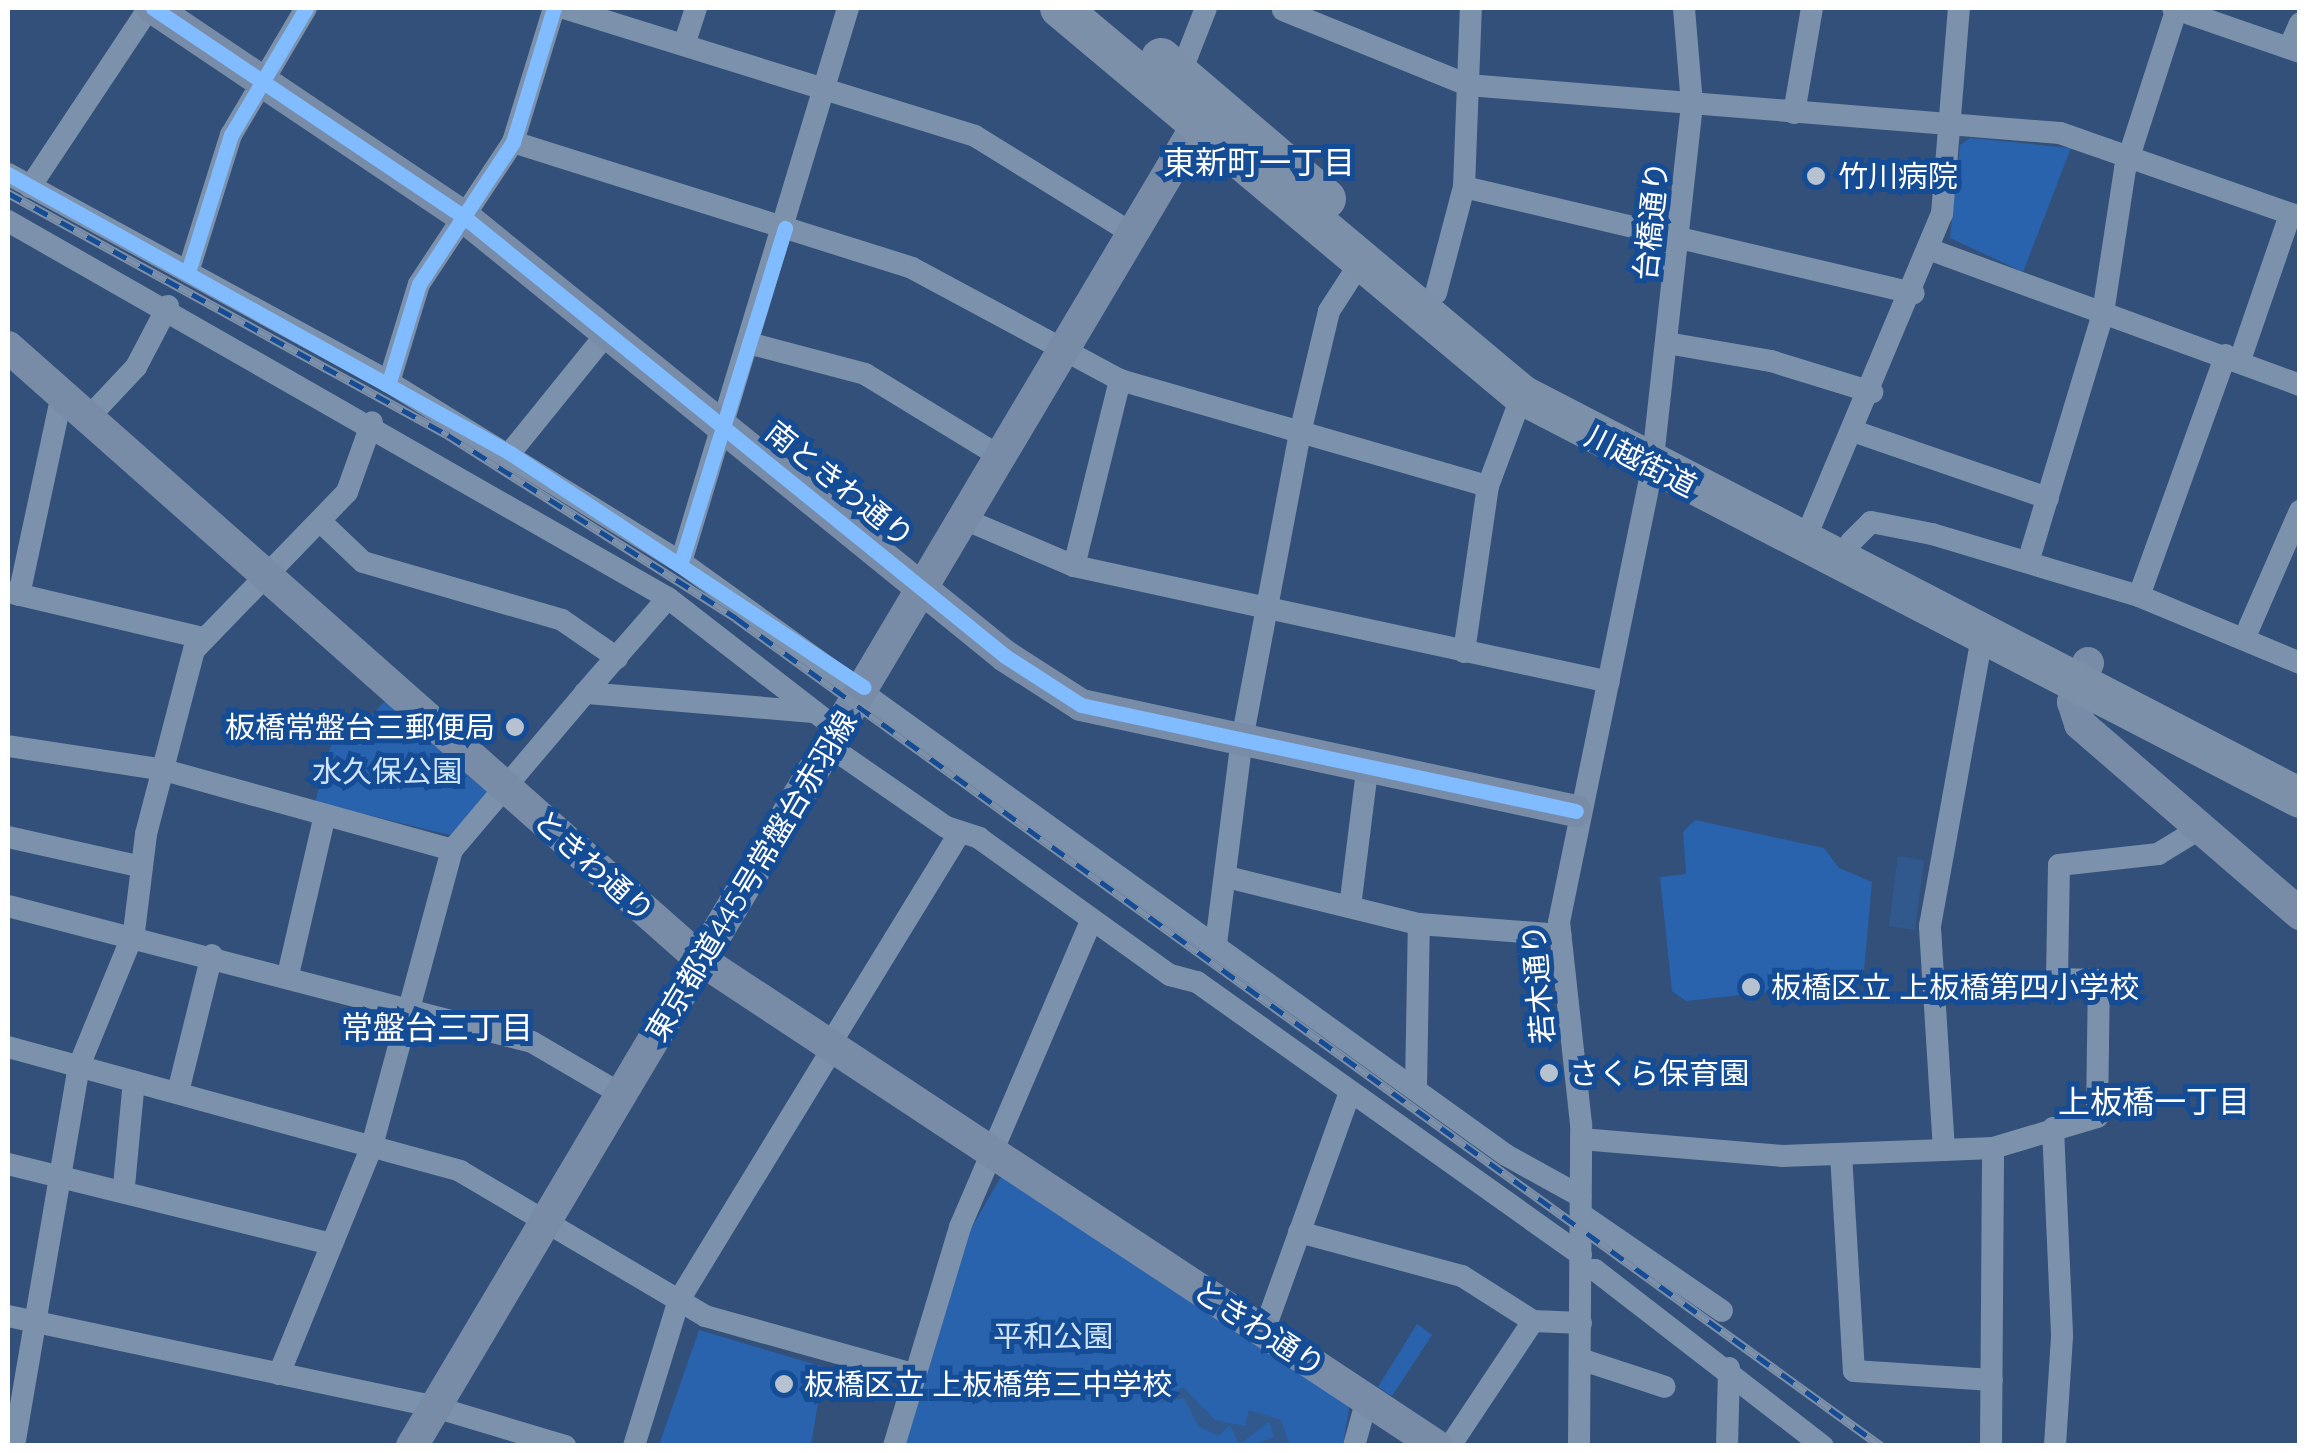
<!DOCTYPE html>
<html>
<head>
<meta charset="utf-8">
<style>
  body { margin:0 }
  #map { position:relative; width:2307px; height:1453px; overflow:hidden; background:#325079; font-family:Quicksand,"Noto Sans JP",sans-serif }
  div>[style] { position:absolute }
  .green>* { inset:0; background:#2963ad }
  .water>* { inset:0; background:#32598e }
  .street>* { height:22px; margin:-11px; padding:0 11px; transform-origin:11px; border-radius:11px; background:#7c91ab }
  .secondary>* { height:32px; margin:-16px; padding:0 16px; transform-origin:16px; border-radius:16px; background:#788ca8 }
  .highway>* { height:40px; margin:-20px; padding:0 20px; transform-origin:20px; border-radius:20px; background:#7d90aa }
  .rail>* { height:9px; margin-top:-4.5px; transform-origin:0; background:repeating-linear-gradient(90deg,#154c96 0 15px,#7d90aa 0 30px); box-sizing:border-box; border-block:2px solid #7d90aa }
  .cycleway>* { height:15px; margin:-7.5px; padding:0 7.5px; transform-origin:7.5px; border-radius:7.5px; background:#80bcff }
  .dots>* { width:28px; height:28px; translate:-50% -50%; box-sizing:border-box; border:5px solid #154c96; border-radius:50% }
  span { translate:-50% -50%; white-space:nowrap; text-align:center; line-height:1.15; -webkit-text-stroke:10px #154c96; paint-order:stroke }
  .poi-label { font-size:30px; color:#fff }
  .left { translate:0 -50%; text-align:left }
  .right { translate:-100% -50%; text-align:right }
  .street-label { font-size:30px; color:#fff }
  .park-label { font-size:30px; color:#cee3fc }
  .neighbourhood-label { font-size:32px; color:#fff }
  .frame { position:absolute; inset:0; border:10px solid #fff; pointer-events:none }
</style>
</head>
<body>
<div id="map">
  <div class="green">
    <div style="clip-path:polygon(1970px 138px,2071px 148px,2023px 272px,1950px 238px,1960px 145px)"></div>
    <div style="clip-path:polygon(385px 701px,488px 793px,450px 835px,315px 802px,340px 714px,360px 728px)"></div>
    <div style="clip-path:polygon(1695px 820px,1824px 848px,1839px 868px,1872px 882px,1863px 982px,1686px 1001px,1672px 991px,1660px 877px,1686px 874px,1683px 832px)"></div>
    <div style="clip-path:polygon(1002px 1175px,1350px 1403px,1343px 1445px,905px 1446px,971px 1229px)"></div>
    <div style="clip-path:polygon(1417px 1324px,1432px 1335px,1392px 1396px,1378px 1387px)"></div>
    <div style="clip-path:polygon(699px 1330px,824px 1367px,811px 1445px,659px 1445px)"></div>
  </div>
  <div class="water">
    <div style="clip-path:polygon(1898px 856px,1924px 860px,1915px 930px,1889px 926px)"></div>
    <div style="clip-path:polygon(1183px 1387px,1215px 1420px,1245px 1426px,1249px 1410px,1281px 1420px,1290px 1445px,1254px 1445px,1274px 1437px,1269px 1422px,1239px 1445px,1230px 1425px,1218px 1436px,1198px 1426px,1184px 1398px,1159px 1403px)"></div>
  </div>
  <div class="street">
    <div style="left:564px;top:8px;width:430px;rotate:17.3deg"></div>
    <div style="left:975px;top:136px;width:186px;rotate:31.8deg"></div>
    <div style="left:2173px;top:8px;width:134px;rotate:19.1deg"></div>
    <div style="left:1283px;top:10px;width:200px;rotate:22.1deg"></div>
    <div style="left:1468px;top:85px;width:594px;rotate:4.64deg"></div>
    <div style="left:2060px;top:133px;width:254px;rotate:19.3deg"></div>
    <div style="left:684px;top:45px;width:39px;rotate:-72deg"></div>
    <div style="left:2289px;top:48px;width:27px;rotate:-66deg"></div>
    <div style="left:1177px;top:82px;width:79px;rotate:-68.6deg"></div>
    <div style="left:1794px;top:113px;width:107px;rotate:-80.3deg"></div>
    <div style="left:513px;top:142px;width:418px;rotate:17.5deg"></div>
    <div style="left:912px;top:268px;width:236px;rotate:28.3deg"></div>
    <div style="left:1120px;top:380px;width:383px;rotate:16.1deg"></div>
    <div style="left:1488px;top:486px;width:97px;rotate:-69.5deg"></div>
    <div style="left:8px;top:174px;width:434px;rotate:28.6deg"></div>
    <div style="left:389px;top:382px;width:343px;rotate:31.7deg"></div>
    <div style="left:681px;top:562px;width:1016px;rotate:35.71deg"></div>
    <div style="left:1506px;top:1155px;width:85px;rotate:29deg"></div>
    <div style="left:30px;top:187px;width:215px;rotate:-56.4deg"></div>
    <div style="left:1464px;top:187px;width:462px;rotate:13.3deg"></div>
    <div style="left:8px;top:221px;width:760px;rotate:29.74deg"></div>
    <div style="left:1931px;top:250px;width:393px;rotate:20.1deg"></div>
    <div style="left:188px;top:272px;width:144px;rotate:-72.6deg"></div>
    <div style="left:231px;top:135px;width:147px;rotate:-59.4deg"></div>
    <div style="left:1436px;top:293px;width:110px;rotate:-75.2deg"></div>
    <div style="left:1464px;top:187px;width:179px;rotate:-87.8deg"></div>
    <div style="left:748px;top:343px;width:121px;rotate:14.8deg"></div>
    <div style="left:865px;top:374px;width:159px;rotate:31.4deg"></div>
    <div style="left:1667px;top:343px;width:106px;rotate:9.8deg"></div>
    <div style="left:1771px;top:361px;width:106px;rotate:17.1deg"></div>
    <div style="left:2240px;top:360px;width:153px;rotate:-71deg"></div>
    <div style="left:389px;top:382px;width:102px;rotate:-73deg"></div>
    <div style="left:419px;top:284px;width:170px;rotate:-56.5deg"></div>
    <div style="left:513px;top:142px;width:140px;rotate:-73deg"></div>
    <div style="left:88px;top:418px;width:70px;rotate:-46.7deg"></div>
    <div style="left:136px;top:367px;width:69px;rotate:-62.3deg"></div>
    <div style="left:1856px;top:432px;width:203px;rotate:19deg"></div>
    <div style="left:510px;top:453px;width:156px;rotate:-51deg"></div>
    <div style="left:964px;top:519px;width:120px;rotate:23.1deg"></div>
    <div style="left:1074px;top:566px;width:547px;rotate:12.23deg"></div>
    <div style="left:321px;top:522px;width:58px;rotate:43.6deg"></div>
    <div style="left:363px;top:562px;width:207px;rotate:16.2deg"></div>
    <div style="left:562px;top:620px;width:67px;rotate:34.6deg"></div>
    <div style="left:1851px;top:542px;width:28px;rotate:-45deg"></div>
    <div style="left:1871px;top:522px;width:62px;rotate:11.1deg"></div>
    <div style="left:1932px;top:534px;width:216px;rotate:16.7deg"></div>
    <div style="left:2139px;top:596px;width:174px;rotate:22.6deg"></div>
    <div style="left:1803px;top:544px;width:358px;rotate:-67.2deg"></div>
    <div style="left:1942px;top:214px;width:207px;rotate:-85.3deg"></div>
    <div style="left:681px;top:562px;width:579px;rotate:-73.22deg"></div>
    <div style="left:2028px;top:562px;width:260px;rotate:-73.2deg"></div>
    <div style="left:2103px;top:313px;width:146px;rotate:-81.3deg"></div>
    <div style="left:2125px;top:169px;width:169px;rotate:-72.1deg"></div>
    <div style="left:1074px;top:566px;width:192px;rotate:-76.1deg"></div>
    <div style="left:8px;top:592px;width:199px;rotate:13.3deg"></div>
    <div style="left:19px;top:595px;width:205px;rotate:-77.9deg"></div>
    <div style="left:2139px;top:596px;width:256px;rotate:-70.2deg"></div>
    <div style="left:2244px;top:639px;width:140px;rotate:-66.4deg"></div>
    <div style="left:1464px;top:652px;width:168px;rotate:-81.8deg"></div>
    <div style="left:813px;top:712px;width:229px;rotate:-175.2deg"></div>
    <div style="left:585px;top:693px;width:126px;rotate:-48.9deg"></div>
    <div style="left:668px;top:598px;width:215px;rotate:37.8deg"></div>
    <div style="left:8px;top:746px;width:158px;rotate:8.7deg"></div>
    <div style="left:164px;top:770px;width:299px;rotate:15.5deg"></div>
    <div style="left:452px;top:850px;width:206px;rotate:-49.7deg"></div>
    <div style="left:829px;top:746px;width:142px;rotate:34.7deg"></div>
    <div style="left:946px;top:827px;width:35px;rotate:18deg"></div>
    <div style="left:979px;top:838px;width:235px;rotate:35.7deg"></div>
    <div style="left:1170px;top:975px;width:28px;rotate:15deg"></div>
    <div style="left:1197px;top:982px;width:471px;rotate:35.4deg"></div>
    <div style="left:8px;top:837px;width:137px;rotate:12.6deg"></div>
    <div style="left:1227px;top:877px;width:198px;rotate:13.8deg"></div>
    <div style="left:1419px;top:924px;width:142px;rotate:4.4deg"></div>
    <div style="left:8px;top:906px;width:541px;rotate:14.55deg"></div>
    <div style="left:532px;top:1042px;width:103px;rotate:30.3deg"></div>
    <div style="left:1350px;top:907px;width:138px;rotate:-82.9deg"></div>
    <div style="left:1216px;top:944px;width:201px;rotate:-82.8deg"></div>
    <div style="left:1241px;top:745px;width:318px;rotate:-79.3deg"></div>
    <div style="left:1300px;top:433px;width:125px;rotate:-76.6deg"></div>
    <div style="left:1329px;top:311px;width:57px;rotate:-57.1deg"></div>
    <div style="left:288px;top:975px;width:164px;rotate:-77deg"></div>
    <div style="left:829px;top:1046px;width:251px;rotate:-58.5deg"></div>
    <div style="left:8px;top:1047px;width:469px;rotate:15.3deg"></div>
    <div style="left:460px;top:1171px;width:285px;rotate:30.6deg"></div>
    <div style="left:705px;top:1316px;width:219px;rotate:15.6deg"></div>
    <div style="left:1416px;top:1088px;width:164px;rotate:-89deg"></div>
    <div style="left:178px;top:1092px;width:141px;rotate:-76.1deg"></div>
    <div style="left:2053px;top:1128px;width:209px;rotate:87.5deg"></div>
    <div style="left:2062px;top:1337px;width:109px;rotate:93.7deg"></div>
    <div style="left:1581px;top:1139px;width:202px;rotate:4.8deg"></div>
    <div style="left:1782px;top:1156px;width:162px;rotate:-2.1deg"></div>
    <div style="left:1944px;top:1150px;width:49px;rotate:-2.3deg"></div>
    <div style="left:1993px;top:1148px;width:109px;rotate:-16.6deg"></div>
    <div style="left:2097px;top:1117px;width:137px;rotate:-89.2deg"></div>
    <div style="left:2099px;top:980px;width:42px;rotate:-178.6deg"></div>
    <div style="left:2057px;top:979px;width:114px;rotate:-89deg"></div>
    <div style="left:2059px;top:865px;width:100px;rotate:-6.3deg"></div>
    <div style="left:2158px;top:854px;width:48px;rotate:-31.4deg"></div>
    <div style="left:1944px;top:1150px;width:224px;rotate:-93.6deg"></div>
    <div style="left:1930px;top:926px;width:295px;rotate:-79.8deg"></div>
    <div style="left:1841px;top:1154px;width:217px;rotate:86.6deg"></div>
    <div style="left:1854px;top:1371px;width:138px;rotate:3.7deg"></div>
    <div style="left:8px;top:1164px;width:333px;rotate:13.9deg"></div>
    <div style="left:124px;top:1186px;width:105px;rotate:-84.6deg"></div>
    <div style="left:1581px;top:1214px;width:171px;rotate:34.5deg"></div>
    <div style="left:1299px;top:1232px;width:169px;rotate:15.1deg"></div>
    <div style="left:1462px;top:1276px;width:84px;rotate:32.4deg"></div>
    <div style="left:1533px;top:1321px;width:48px;rotate:2.4deg"></div>
    <div style="left:1581px;top:1270px;width:14px"></div>
    <div style="left:1595px;top:1270px;width:288px;rotate:37.7deg"></div>
    <div style="left:8px;top:1316px;width:437px;rotate:12deg"></div>
    <div style="left:435px;top:1407px;width:136px;rotate:16.7deg"></div>
    <div style="left:1264px;top:1331px;width:254px;rotate:-70.2deg"></div>
    <div style="left:1580px;top:1359px;width:89px;rotate:18.2deg"></div>
    <div style="left:279px;top:1374px;width:246px;rotate:-67.8deg"></div>
    <div style="left:372px;top:1146px;width:307px;rotate:-74.9deg"></div>
    <div style="left:14px;top:1446px;width:386px;rotate:-80.3deg"></div>
    <div style="left:79px;top:1066px;width:145px;rotate:-67.7deg"></div>
    <div style="left:134px;top:932px;width:99px;rotate:-83deg"></div>
    <div style="left:146px;top:834px;width:190px;rotate:-75.4deg"></div>
    <div style="left:194px;top:650px;width:220px;rotate:-45.9deg"></div>
    <div style="left:347px;top:492px;width:74px;rotate:-70.3deg"></div>
    <div style="left:634px;top:1446px;width:153px;rotate:-72.9deg"></div>
    <div style="left:679px;top:1300px;width:295px;rotate:-58.6deg"></div>
    <div style="left:894px;top:1446px;width:229px;rotate:-73.2deg"></div>
    <div style="left:960px;top:1227px;width:333px;rotate:-66.8deg"></div>
    <div style="left:1354px;top:1446px;width:49px;rotate:-74.5deg"></div>
    <div style="left:1450px;top:1446px;width:150px;rotate:-56.4deg"></div>
    <div style="left:1579px;top:1446px;width:322px;rotate:-89.6deg"></div>
    <div style="left:1581px;top:1124px;width:203px;rotate:-96.2deg"></div>
    <div style="left:1559px;top:922px;width:464px;rotate:-78.4deg"></div>
    <div style="left:1652px;top:467px;width:365px;rotate:-83.7deg"></div>
    <div style="left:1692px;top:104px;width:96px;rotate:-94.8deg"></div>
    <div style="left:1727px;top:1446px;width:78px;rotate:-88.5deg"></div>
    <div style="left:1991px;top:1446px;width:298px;rotate:-89.6deg"></div>
  </div>
  <div class="secondary">
    <div style="left:153px;top:8px;width:373px;rotate:33.9deg"></div>
    <div style="left:463px;top:216px;width:698px;rotate:39.07deg"></div>
    <div style="left:1005px;top:656px;width:90px;rotate:32.8deg"></div>
    <div style="left:1081px;top:705px;width:506px;rotate:12.09deg"></div>
    <div style="left:8px;top:347px;width:925px;rotate:41.49deg"></div>
    <div style="left:701px;top:960px;width:882px;rotate:33.44deg"></div>
    <div style="left:2088px;top:663px;width:42px;rotate:111deg"></div>
    <div style="left:2073px;top:702px;width:23px;rotate:72deg"></div>
    <div style="left:2080px;top:724px;width:291px;rotate:40.8deg"></div>
    <div style="left:412px;top:1446px;width:1560px;rotate:-59.28deg"></div>
  </div>
  <div class="highway">
    <div style="left:1060px;top:8px;width:603px;rotate:39.95deg"></div>
    <div style="left:1522px;top:395px;width:876px;rotate:27.38deg"></div>
    <div style="left:1161px;top:58px;width:217px;rotate:40.5deg"></div>
  </div>
  <div class="rail">
    <div style="left:8px;top:193px;width:502px;rotate:28.81deg"></div>
    <div style="left:448px;top:435px;width:341px;rotate:32.4deg"></div>
    <div style="left:736px;top:618px;width:1413px;rotate:35.87deg"></div>
  </div>
  <div class="cycleway">
    <div style="left:153px;top:8px;width:373px;rotate:33.9deg"></div>
    <div style="left:463px;top:216px;width:698px;rotate:39.07deg"></div>
    <div style="left:1005px;top:656px;width:90px;rotate:32.8deg"></div>
    <div style="left:1081px;top:705px;width:506px;rotate:12.09deg"></div>
    <div style="left:8px;top:174px;width:574px;rotate:29.06deg"></div>
    <div style="left:510px;top:453px;width:424px;rotate:33.5deg"></div>
    <div style="left:188px;top:272px;width:144px;rotate:-72.6deg"></div>
    <div style="left:231px;top:135px;width:147px;rotate:-59.4deg"></div>
    <div style="left:389px;top:382px;width:102px;rotate:-73deg"></div>
    <div style="left:419px;top:284px;width:170px;rotate:-56.5deg"></div>
    <div style="left:513px;top:142px;width:140px;rotate:-73deg"></div>
    <div style="left:681px;top:562px;width:350px;rotate:-72.7deg"></div>
  </div>
  <div class="dots">
    <div style="left:1816px;top:176px;background:#b7c2d0"></div>
    <div style="left:515px;top:727px;background:#b7c2d0"></div>
    <div style="left:1751px;top:987px;background:#b7c2d0"></div>
    <div style="left:1549px;top:1073px;background:#b7c2d0"></div>
    <div style="left:784px;top:1384px;background:#b7c2d0"></div>
  </div>
  <div class="poi-label">
    <span class="left" style="left:1838px;top:176px">竹川病院</span>
    <span class="right" style="left:495px;top:727px">板橋常盤台三郵便局</span>
    <span class="left" style="left:1771px;top:987px">板橋区立 上板橋第四小学校</span>
    <span class="left" style="left:1569px;top:1073px">さくら保育園</span>
    <span class="left" style="left:804px;top:1384px">板橋区立 上板橋第三中学校</span>
  </div>
  <div class="street-label">
    <span style="left:1651px;top:221px;rotate:-84deg">台橋通り</span>
    <span style="left:1641px;top:461px;rotate:27deg">川越街道</span>
    <span style="left:840px;top:484px;rotate:39deg">南ときわ通り</span>
    <span style="left:594px;top:866px;rotate:42deg">ときわ通り</span>
    <span style="left:751px;top:876px;rotate:-59deg">東京都道445号常盤台赤羽線</span>
    <span style="left:1538px;top:984px;rotate:-95deg">若木通り</span>
    <span style="left:1259px;top:1328px;rotate:33deg">ときわ通り</span>
  </div>
  <div class="park-label">
    <span style="left:387px;top:771px">水久保公園</span>
    <span style="left:1053px;top:1336px">平和公園</span>
  </div>
  <div class="neighbourhood-label">
    <span style="left:1259px;top:162px">東新町一丁目</span>
    <span style="left:437px;top:1027px">常盤台三丁目</span>
    <span style="left:2154px;top:1101px">上板橋一丁目</span>
  </div>
  <div class="frame"></div>
</div>
</body>
</html>
